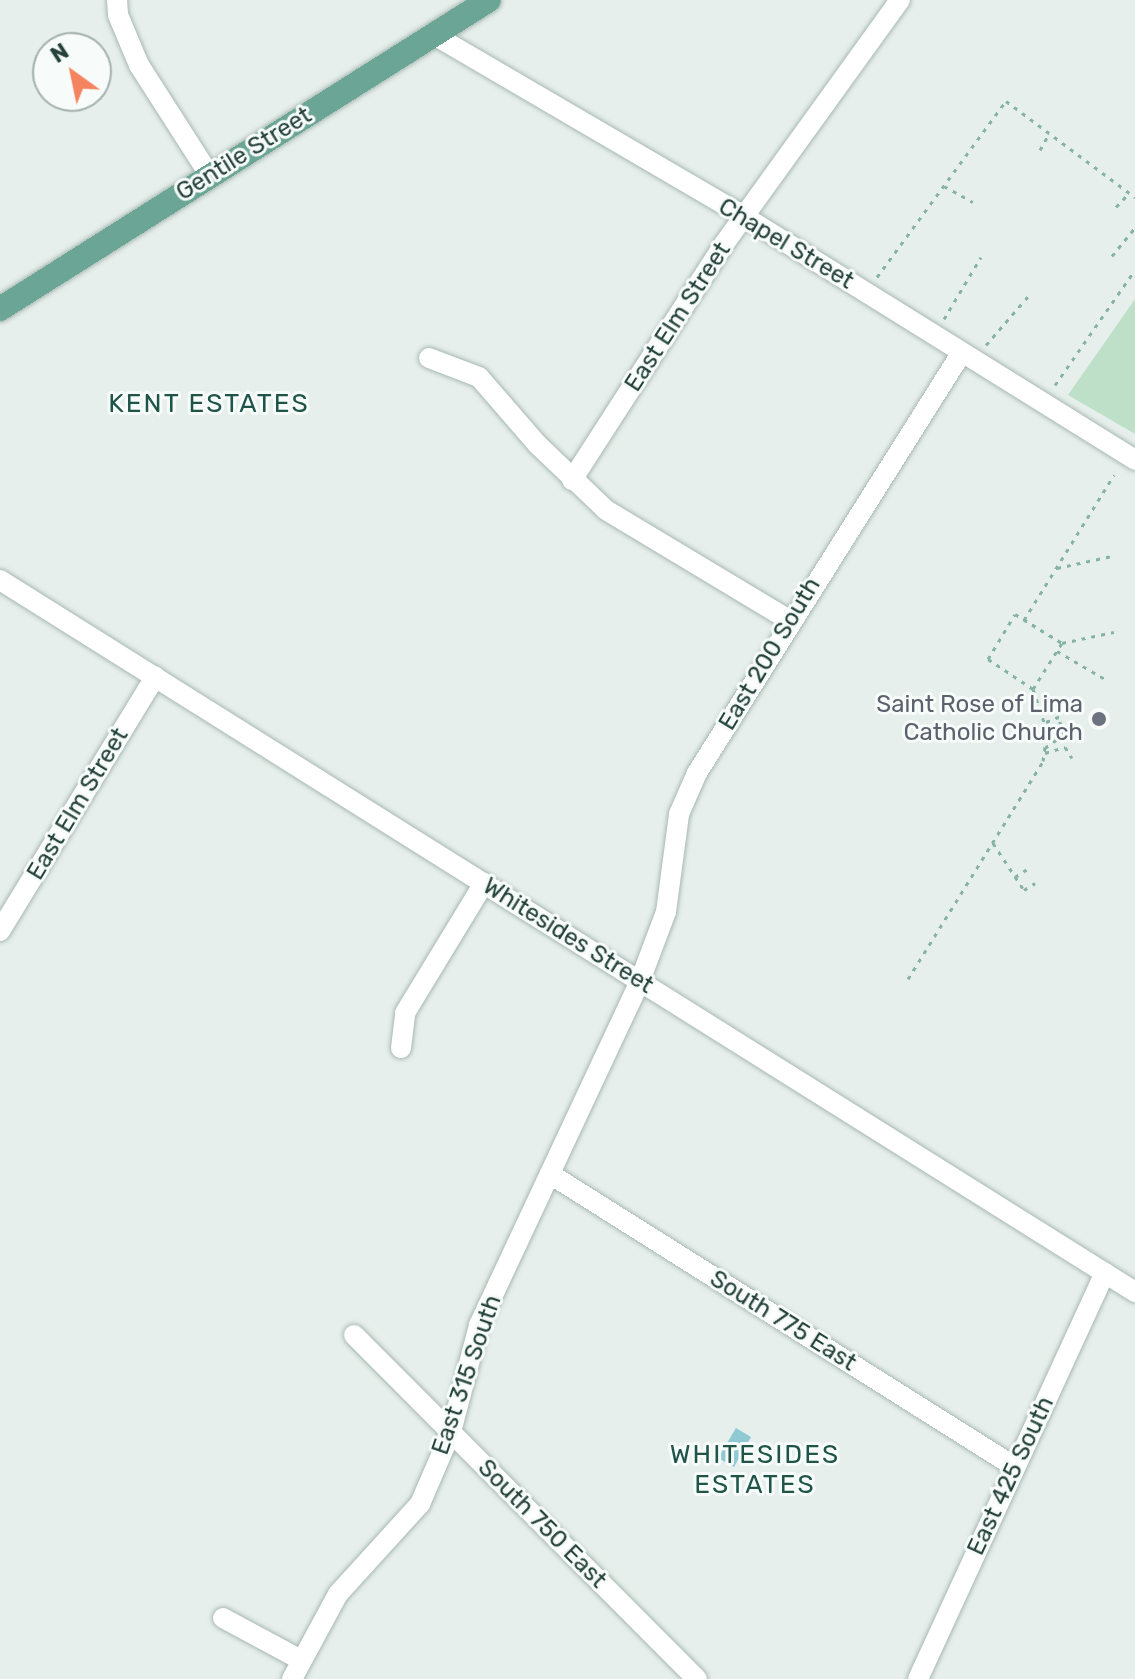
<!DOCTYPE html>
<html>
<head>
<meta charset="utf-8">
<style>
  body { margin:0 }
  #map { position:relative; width:1135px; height:1679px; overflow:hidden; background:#e6efeb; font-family:Rubik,sans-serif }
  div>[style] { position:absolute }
  .green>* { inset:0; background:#bfe0c8 }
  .water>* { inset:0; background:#8ec9d4 }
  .path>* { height:3px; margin-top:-1.5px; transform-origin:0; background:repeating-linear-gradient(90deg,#86b3a5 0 4px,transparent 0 10px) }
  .roads { filter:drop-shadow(0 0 2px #a8b8b2) drop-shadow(0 0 2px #a8b8b2) }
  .minor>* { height:20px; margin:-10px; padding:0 10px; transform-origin:10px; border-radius:10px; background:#fff }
  .major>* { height:24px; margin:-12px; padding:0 12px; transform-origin:12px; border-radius:12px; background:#6aa596 }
  .dots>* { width:22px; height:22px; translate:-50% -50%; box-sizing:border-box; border:4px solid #f7fbf9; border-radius:50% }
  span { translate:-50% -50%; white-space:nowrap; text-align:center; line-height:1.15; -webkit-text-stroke:6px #f7fbf9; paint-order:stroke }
  .street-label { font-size:24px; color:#24423a }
  .worship-label { font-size:24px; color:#5b616d }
  .right { translate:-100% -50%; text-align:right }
  .neighbourhood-label { font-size:26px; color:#1f5548; letter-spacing:2px }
  .north { position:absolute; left:32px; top:32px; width:80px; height:80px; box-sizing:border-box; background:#f7fbf9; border:2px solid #a3b1ad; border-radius:50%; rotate:327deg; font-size:22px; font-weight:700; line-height:32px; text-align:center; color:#24423a }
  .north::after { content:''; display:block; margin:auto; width:28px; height:36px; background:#f4845f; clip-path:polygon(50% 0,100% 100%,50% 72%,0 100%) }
</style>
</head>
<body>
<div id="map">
  <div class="green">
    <div style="clip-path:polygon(1135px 299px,1135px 434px,1068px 395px)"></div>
  </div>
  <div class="water">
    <div style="clip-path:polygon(736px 1428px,751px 1437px,734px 1467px,718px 1458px)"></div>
  </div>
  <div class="path">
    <div style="left:1040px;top:150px;width:18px;rotate:-61deg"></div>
    <div style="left:944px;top:186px;width:33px;rotate:29deg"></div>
    <div style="left:1116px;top:207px;width:19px;rotate:-47deg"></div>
    <div style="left:1112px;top:256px;width:36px;rotate:-51deg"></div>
    <div style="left:877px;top:277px;width:218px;rotate:-53.8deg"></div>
    <div style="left:1006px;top:101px;width:161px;rotate:36.7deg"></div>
    <div style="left:944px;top:319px;width:72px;rotate:-59.2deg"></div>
    <div style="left:986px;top:345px;width:69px;rotate:-49.1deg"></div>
    <div style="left:1055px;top:385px;width:140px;rotate:-55.2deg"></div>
    <div style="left:1057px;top:568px;width:56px;rotate:-12.3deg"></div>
    <div style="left:1024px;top:620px;width:171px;rotate:-58.2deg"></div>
    <div style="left:1057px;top:651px;width:56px;rotate:30.3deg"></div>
    <div style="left:1033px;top:689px;width:54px;rotate:-57.8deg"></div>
    <div style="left:1046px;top:722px;width:16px;rotate:-22deg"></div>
    <div style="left:1045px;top:748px;width:22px;rotate:-36deg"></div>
    <div style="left:1063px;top:735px;width:18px;rotate:-103deg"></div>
    <div style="left:1045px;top:753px;width:21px;rotate:-17deg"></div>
    <div style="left:1065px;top:747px;width:13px;rotate:58deg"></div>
    <div style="left:993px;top:843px;width:56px;rotate:56.6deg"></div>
    <div style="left:1024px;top:890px;width:13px;rotate:-32deg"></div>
    <div style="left:1015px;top:877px;width:17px;rotate:-33deg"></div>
    <div style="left:908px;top:979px;width:256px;rotate:-58.2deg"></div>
    <div style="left:1043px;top:761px;width:30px;rotate:-82deg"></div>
    <div style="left:1047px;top:731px;width:44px;rotate:-108.4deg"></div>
    <div style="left:1033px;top:689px;width:54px;rotate:-146.3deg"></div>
    <div style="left:988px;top:659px;width:52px;rotate:-59deg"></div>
    <div style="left:1015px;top:614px;width:55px;rotate:31.7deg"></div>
    <div style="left:1062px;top:643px;width:53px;rotate:-11.9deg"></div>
  </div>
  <div class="roads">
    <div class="minor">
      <div style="left:117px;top:0;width:15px;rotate:86deg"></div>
      <div style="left:118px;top:15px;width:54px;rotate:67.2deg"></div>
      <div style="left:139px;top:65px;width:132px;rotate:57.4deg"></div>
      <div style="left:434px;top:35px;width:360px;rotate:30.3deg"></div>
      <div style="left:745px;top:217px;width:460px;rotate:31.9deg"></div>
      <div style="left:429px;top:358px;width:53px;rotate:20.8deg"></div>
      <div style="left:479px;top:377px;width:89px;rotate:49.1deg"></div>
      <div style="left:537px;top:444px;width:95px;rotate:43.7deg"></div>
      <div style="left:606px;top:510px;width:214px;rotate:31deg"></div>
      <div style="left:572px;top:480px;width:281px;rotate:-57.2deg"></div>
      <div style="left:724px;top:244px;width:301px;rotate:-54.2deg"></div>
      <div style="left:0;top:580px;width:1340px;rotate:32.1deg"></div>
      <div style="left:0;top:931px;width:298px;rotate:-58.6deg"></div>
      <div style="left:401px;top:1048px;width:35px;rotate:-83deg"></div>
      <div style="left:405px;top:1013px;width:152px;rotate:-58.7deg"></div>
      <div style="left:550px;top:1174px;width:550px;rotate:32.22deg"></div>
      <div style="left:354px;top:1335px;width:486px;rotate:45.1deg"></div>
      <div style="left:223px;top:1618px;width:86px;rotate:28.3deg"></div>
      <div style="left:292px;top:1679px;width:97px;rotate:-61.6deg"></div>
      <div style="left:338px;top:1594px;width:122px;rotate:-47.7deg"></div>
      <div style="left:420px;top:1504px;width:78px;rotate:-66.7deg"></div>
      <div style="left:451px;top:1432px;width:111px;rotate:-75.3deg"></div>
      <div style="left:479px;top:1325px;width:380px;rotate:-64.9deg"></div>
      <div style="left:640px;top:981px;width:74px;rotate:-69.4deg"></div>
      <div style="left:666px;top:912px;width:99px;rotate:-82.4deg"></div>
      <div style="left:679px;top:814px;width:45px;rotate:-66.3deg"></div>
      <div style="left:697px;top:773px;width:497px;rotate:-57.8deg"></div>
      <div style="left:918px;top:1679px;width:447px;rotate:-65.3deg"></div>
    </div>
    <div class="major">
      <div style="left:0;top:309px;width:578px;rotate:-32.29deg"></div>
    </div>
  </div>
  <div class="dots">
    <div style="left:1099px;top:719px;background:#6b7280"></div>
  </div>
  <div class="street-label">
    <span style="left:244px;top:154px;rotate:-32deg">Gentile Street</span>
    <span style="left:786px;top:244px;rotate:31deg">Chapel Street</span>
    <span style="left:678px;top:317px;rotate:-57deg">East Elm Street</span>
    <span style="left:770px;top:654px;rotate:-59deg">East 200 South</span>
    <span style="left:78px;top:804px;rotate:-59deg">East Elm Street</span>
    <span style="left:568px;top:936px;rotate:32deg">Whitesides Street</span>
    <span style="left:783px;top:1321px;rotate:32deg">South 775 East</span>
    <span style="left:467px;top:1375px;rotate:-71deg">East 315 South</span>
    <span style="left:1011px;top:1476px;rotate:-65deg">East 425 South</span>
    <span style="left:542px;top:1524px;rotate:45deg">South 750 East</span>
  </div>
  <div class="worship-label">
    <span class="right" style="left:1083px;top:719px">Saint Rose of Lima<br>Catholic Church</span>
  </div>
  <div class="neighbourhood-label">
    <span style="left:209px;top:404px">KENT ESTATES</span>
    <span style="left:755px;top:1470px">WHITESIDES<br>ESTATES</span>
  </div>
  <div class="north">N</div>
</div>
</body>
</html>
